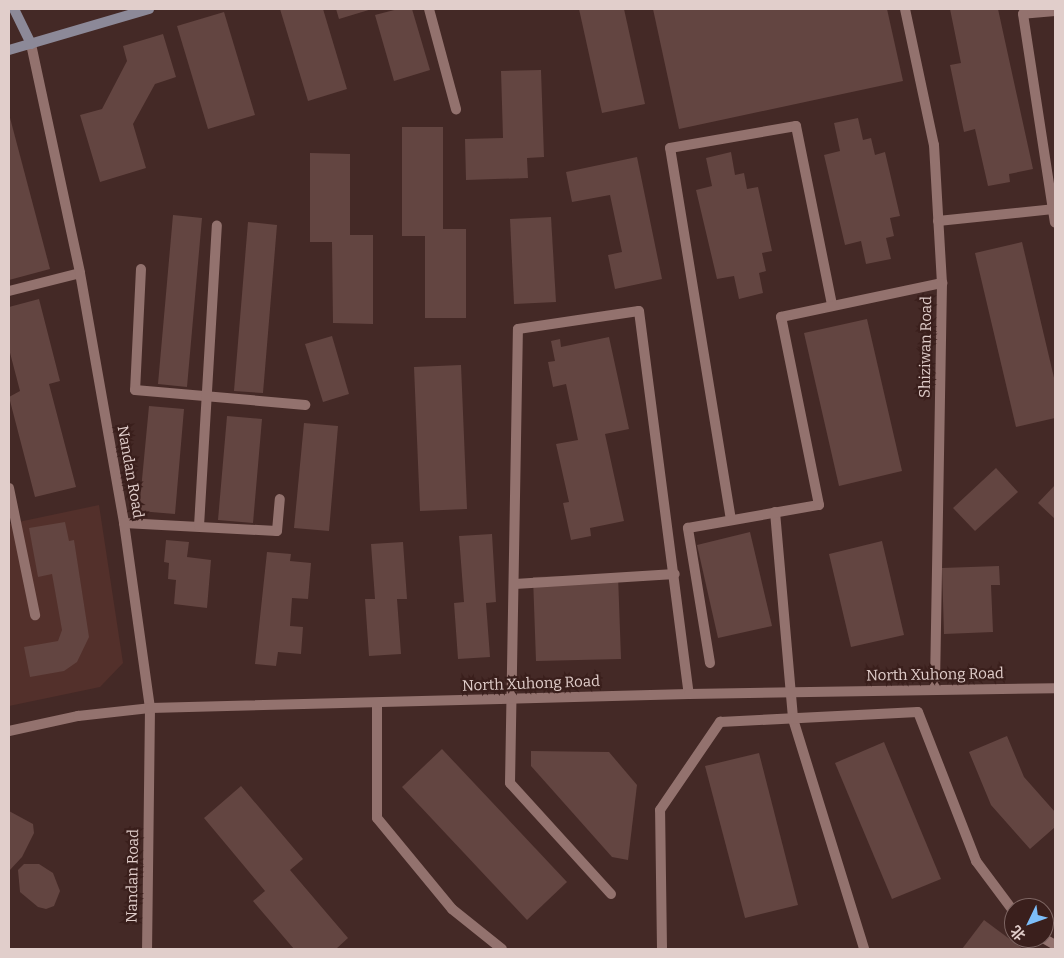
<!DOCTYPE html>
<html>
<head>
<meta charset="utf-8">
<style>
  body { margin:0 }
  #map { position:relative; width:1064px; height:958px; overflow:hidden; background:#442926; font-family:Bitter,"Noto Sans SC",serif }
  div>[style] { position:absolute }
  .built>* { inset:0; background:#53302b }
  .building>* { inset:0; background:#634541 }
  .service>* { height:10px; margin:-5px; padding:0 5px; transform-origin:5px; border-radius:5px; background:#93726e }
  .minor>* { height:10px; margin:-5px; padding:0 5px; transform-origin:5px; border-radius:5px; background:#93726e }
  .secondary>* { height:10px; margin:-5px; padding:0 5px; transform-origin:5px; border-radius:5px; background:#8c8998 }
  span { translate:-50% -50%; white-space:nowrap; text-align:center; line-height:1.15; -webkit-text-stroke:4.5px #3a1f1c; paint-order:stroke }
  .street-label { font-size:15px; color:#e1cecb }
  .frame { position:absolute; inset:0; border:10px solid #e1cecb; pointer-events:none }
  .north { position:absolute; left:1004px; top:898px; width:50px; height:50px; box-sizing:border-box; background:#3a1f1c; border:1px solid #7d6562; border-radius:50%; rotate:228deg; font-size:14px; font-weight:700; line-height:20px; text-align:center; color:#e1cecb }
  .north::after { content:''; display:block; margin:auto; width:18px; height:22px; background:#7dbef9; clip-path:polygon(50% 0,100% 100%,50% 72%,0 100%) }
</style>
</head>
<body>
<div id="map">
  <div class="built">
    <div style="clip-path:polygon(99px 505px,123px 663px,100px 687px,9px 706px,9px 524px)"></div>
  </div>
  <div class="building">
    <div style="clip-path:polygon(280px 9px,323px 9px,347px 89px,308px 101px)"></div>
    <div style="clip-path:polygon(336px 9px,372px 9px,339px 19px)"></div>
    <div style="clip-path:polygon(398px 9px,412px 9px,430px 70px,394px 81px,375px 15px)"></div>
    <div style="clip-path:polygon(579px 9px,624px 9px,645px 104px,602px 113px)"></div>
    <div style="clip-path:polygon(653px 9px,887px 9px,903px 81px,679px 129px)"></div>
    <div style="clip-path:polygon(950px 9px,998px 9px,1033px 169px,1009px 174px,1010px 182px,988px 186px,975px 129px,964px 132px,950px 65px,961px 63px)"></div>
    <div style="clip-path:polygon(224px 12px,255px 115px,208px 129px,177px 26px)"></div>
    <div style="clip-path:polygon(163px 34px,176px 77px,155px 84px,133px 124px,146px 168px,100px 182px,80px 115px,102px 109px,127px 61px,123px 46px)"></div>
    <div style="clip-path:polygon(541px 70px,544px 157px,527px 158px,528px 178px,466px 180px,465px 139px,503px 138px,501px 71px)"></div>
    <div style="clip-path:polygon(9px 114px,50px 269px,9px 280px)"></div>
    <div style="clip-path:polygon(858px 118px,863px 140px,871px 138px,875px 155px,885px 152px,900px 216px,890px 218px,894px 236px,886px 238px,891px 259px,866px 264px,861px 241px,845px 245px,824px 155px,840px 151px,834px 123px)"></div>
    <div style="clip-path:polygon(402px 127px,443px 127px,443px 229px,466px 229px,466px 318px,425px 318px,425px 236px,402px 236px)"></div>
    <div style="clip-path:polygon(731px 152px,735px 175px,744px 173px,747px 189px,758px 187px,772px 251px,762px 253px,766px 271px,759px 273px,763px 293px,739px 299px,734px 276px,717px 279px,696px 190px,712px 186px,706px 158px)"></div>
    <div style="clip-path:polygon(310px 153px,350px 154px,350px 235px,373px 235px,373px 324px,333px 323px,332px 242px,310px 242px)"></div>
    <div style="clip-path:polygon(637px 157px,662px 279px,615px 289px,608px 255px,622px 252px,610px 195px,572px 202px,566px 172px)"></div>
    <div style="clip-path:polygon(173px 215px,202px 218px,187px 387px,158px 384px)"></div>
    <div style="clip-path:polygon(551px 217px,556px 302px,514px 304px,510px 219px)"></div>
    <div style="clip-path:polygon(248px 222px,277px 225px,263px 393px,234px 391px)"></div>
    <div style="clip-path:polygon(1022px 242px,1055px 382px,1055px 418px,1016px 427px,975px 253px)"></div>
    <div style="clip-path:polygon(39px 299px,60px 381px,49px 384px,76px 487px,35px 497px,9px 397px,20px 391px,9px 349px,9px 307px)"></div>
    <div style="clip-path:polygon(867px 319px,902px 471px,839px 486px,804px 333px)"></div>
    <div style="clip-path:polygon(332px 336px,349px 394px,323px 402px,305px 344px)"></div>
    <div style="clip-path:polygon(609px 337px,629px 429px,605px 434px,624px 521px,590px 528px,591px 536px,571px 540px,563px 503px,569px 502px,556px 444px,578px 440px,566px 384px,553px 387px,548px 362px,555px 361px,551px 341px,560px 339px,561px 347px)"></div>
    <div style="clip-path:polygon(461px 365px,467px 509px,420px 511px,414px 367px)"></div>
    <div style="clip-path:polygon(149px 406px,184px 409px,175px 514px,139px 511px)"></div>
    <div style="clip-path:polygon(227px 416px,262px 419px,253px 523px,218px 520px)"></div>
    <div style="clip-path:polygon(304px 423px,338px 426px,329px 531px,294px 528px)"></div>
    <div style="clip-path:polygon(996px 468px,1018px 492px,975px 531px,953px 508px)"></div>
    <div style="clip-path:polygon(1055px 485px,1055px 519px,1038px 503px)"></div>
    <div style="clip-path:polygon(65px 522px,69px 541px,74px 540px,89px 637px,77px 662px,64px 671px,30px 677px,24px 647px,58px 641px,62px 630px,52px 574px,38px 577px,29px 528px)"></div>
    <div style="clip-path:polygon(750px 532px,772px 626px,718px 638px,697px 545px)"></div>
    <div style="clip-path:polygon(492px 534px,496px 602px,486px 603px,490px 657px,458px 659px,454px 603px,464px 602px,459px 536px)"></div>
    <div style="clip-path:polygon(166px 540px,189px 542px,187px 557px,211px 560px,207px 608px,174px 604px,176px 580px,168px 579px,169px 563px,164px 562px)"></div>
    <div style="clip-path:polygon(882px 541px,904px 635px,851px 647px,829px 554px)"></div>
    <div style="clip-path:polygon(403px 542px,407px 599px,397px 599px,401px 654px,369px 656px,365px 599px,375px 599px,371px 544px)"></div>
    <div style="clip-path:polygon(267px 552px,291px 554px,290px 561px,311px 563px,308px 599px,292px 598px,290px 626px,303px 627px,301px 654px,278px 652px,276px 666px,255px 664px)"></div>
    <div style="clip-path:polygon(999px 566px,1000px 585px,991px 585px,993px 632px,944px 634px,942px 568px)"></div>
    <div style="clip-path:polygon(618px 575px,621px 659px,536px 661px,533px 577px)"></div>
    <div style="clip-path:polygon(1007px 736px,1024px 777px,1055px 812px,1055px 827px,1030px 849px,991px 805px,969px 752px)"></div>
    <div style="clip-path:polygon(884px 742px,941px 879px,892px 899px,835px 763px)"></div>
    <div style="clip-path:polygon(442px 749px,567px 882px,527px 920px,402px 787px)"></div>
    <div style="clip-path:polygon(531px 751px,609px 752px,637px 785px,628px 860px,612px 857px,531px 766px)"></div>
    <div style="clip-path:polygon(759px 753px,798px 905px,745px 918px,705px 766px)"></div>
    <div style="clip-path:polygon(241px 786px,303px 859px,290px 870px,348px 938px,336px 949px,294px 949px,253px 901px,265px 891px,204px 818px)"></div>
    <div style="clip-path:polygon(9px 811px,33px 824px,34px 833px,22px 857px,9px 871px)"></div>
    <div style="clip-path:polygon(24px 864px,39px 864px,53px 873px,60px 891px,54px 906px,46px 909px,38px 907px,20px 892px,18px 870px)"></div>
    <div style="clip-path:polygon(984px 920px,1023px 949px,962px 949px)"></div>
  </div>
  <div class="service">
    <div style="left:429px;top:9px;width:104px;rotate:74.9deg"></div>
    <div style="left:1055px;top:11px;width:32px;rotate:175deg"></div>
    <div style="left:1023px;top:14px;width:211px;rotate:81.3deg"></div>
    <div style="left:938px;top:221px;width:118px;rotate:-5.9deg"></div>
    <div style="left:141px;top:269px;width:121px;rotate:92.8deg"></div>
    <div style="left:135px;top:390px;width:171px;rotate:5deg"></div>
    <div style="left:9px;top:291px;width:73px;rotate:-14.2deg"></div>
    <div style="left:9px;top:488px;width:130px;rotate:78.4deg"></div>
    <div style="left:775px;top:512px;width:208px;rotate:85deg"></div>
    <div style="left:793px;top:719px;width:241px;rotate:72.8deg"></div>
    <div style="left:731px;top:520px;width:377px;rotate:-99.3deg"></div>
    <div style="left:670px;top:148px;width:128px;rotate:-9.9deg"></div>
    <div style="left:796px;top:126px;width:183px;rotate:78.6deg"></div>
    <div style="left:124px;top:523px;width:153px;rotate:3deg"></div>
    <div style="left:277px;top:531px;width:32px;rotate:-85deg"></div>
    <div style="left:199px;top:526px;width:301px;rotate:-86.6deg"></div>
    <div style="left:515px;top:584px;width:160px;rotate:-3.6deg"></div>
    <div style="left:710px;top:663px;width:137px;rotate:-99.3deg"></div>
    <div style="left:688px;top:528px;width:133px;rotate:-10deg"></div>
    <div style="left:819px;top:505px;width:192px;rotate:-101.4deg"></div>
    <div style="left:781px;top:317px;width:165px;rotate:-11.9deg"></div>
    <div style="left:377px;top:703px;width:115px;rotate:90deg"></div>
    <div style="left:377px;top:818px;width:118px;rotate:50.5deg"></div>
    <div style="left:452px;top:909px;width:64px;rotate:38.7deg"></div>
    <div style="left:611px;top:894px;width:150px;rotate:-132.3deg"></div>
    <div style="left:510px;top:783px;width:454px;rotate:-89deg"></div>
    <div style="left:518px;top:329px;width:122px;rotate:-8.5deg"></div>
    <div style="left:639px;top:311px;width:386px;rotate:82.6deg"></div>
    <div style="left:1043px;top:938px;width:14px;rotate:30deg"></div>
    <div style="left:662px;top:949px;width:139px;rotate:-90.8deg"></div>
    <div style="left:660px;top:810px;width:107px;rotate:-55.7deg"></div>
    <div style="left:720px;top:722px;width:198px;rotate:-2.9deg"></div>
    <div style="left:918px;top:712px;width:160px;rotate:68.7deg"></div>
    <div style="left:976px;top:861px;width:64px;rotate:53.3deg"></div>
  </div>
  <div class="minor">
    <div style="left:905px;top:9px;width:139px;rotate:78deg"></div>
    <div style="left:934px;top:145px;width:138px;rotate:86.7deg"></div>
    <div style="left:942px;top:283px;width:405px;rotate:91deg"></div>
    <div style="left:31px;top:44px;width:234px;rotate:77.9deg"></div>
    <div style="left:80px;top:273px;width:254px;rotate:80deg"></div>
    <div style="left:124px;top:523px;width:187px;rotate:82deg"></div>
    <div style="left:150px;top:708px;width:241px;rotate:90.7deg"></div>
    <div style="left:9px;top:731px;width:71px;rotate:-12.3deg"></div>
    <div style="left:78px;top:716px;width:72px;rotate:-6.3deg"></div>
    <div style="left:150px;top:708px;width:539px;rotate:-1.49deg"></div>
    <div style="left:689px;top:694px;width:366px;rotate:-0.9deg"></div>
  </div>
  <div class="secondary">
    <div style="left:14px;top:9px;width:39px;rotate:64deg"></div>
    <div style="left:9px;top:50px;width:146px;rotate:-16.3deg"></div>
  </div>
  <div class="street-label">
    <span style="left:926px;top:347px;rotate:-89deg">Shiziwan Road</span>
    <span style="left:130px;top:472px;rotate:80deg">Nandan Road</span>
    <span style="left:935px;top:675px;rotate:-1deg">North Xuhong Road</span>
    <span style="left:531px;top:684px;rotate:-2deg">North Xuhong Road</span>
    <span style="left:133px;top:876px;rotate:-89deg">Nandan Road</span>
  </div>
  <div class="frame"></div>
  <div class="north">北</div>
</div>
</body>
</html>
